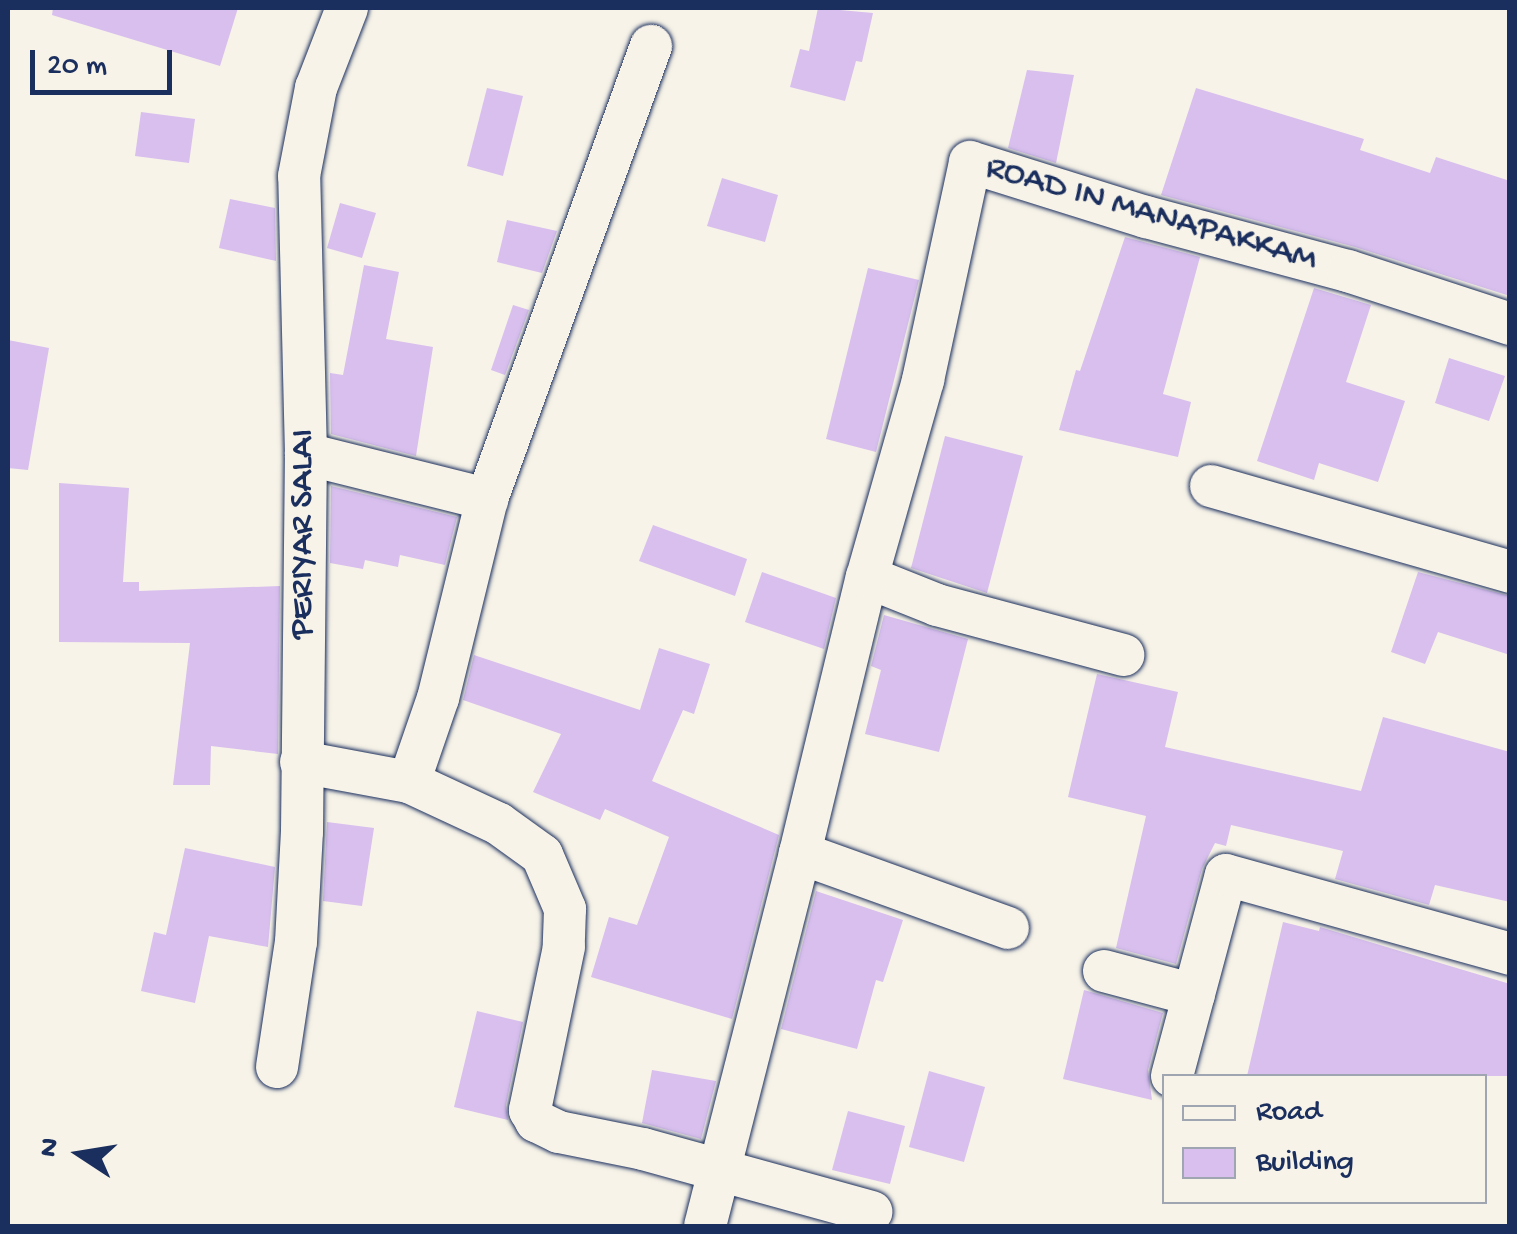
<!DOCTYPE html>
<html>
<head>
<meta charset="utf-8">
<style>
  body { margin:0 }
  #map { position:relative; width:1517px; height:1234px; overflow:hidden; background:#f7f3e8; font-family:"Gochi Hand",sans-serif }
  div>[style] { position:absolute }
  .building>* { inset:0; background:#d8bfee }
  .roads { filter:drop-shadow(0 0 2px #1b2f5e) drop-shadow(0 0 2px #1b2f5e) }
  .minor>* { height:42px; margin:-21px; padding:0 21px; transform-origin:21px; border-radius:21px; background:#f7f3e8 }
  span { translate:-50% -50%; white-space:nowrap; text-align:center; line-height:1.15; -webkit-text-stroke:8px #f7f3e8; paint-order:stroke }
  .street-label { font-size:35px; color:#1b2f5e }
  .frame { position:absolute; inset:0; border:10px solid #1b2f5e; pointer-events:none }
  .legend { position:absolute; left:1162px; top:1074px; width:325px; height:130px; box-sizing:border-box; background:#f7f3e8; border:2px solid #9fa5b1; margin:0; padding:12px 18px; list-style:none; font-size:30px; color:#1b2f5e }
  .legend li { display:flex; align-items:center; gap:20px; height:50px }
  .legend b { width:50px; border:2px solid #9fa5b1 }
  .north { position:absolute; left:30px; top:1104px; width:100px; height:100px; -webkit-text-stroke:8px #f7f3e8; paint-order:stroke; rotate:282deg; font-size:28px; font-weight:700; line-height:40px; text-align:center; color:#1b2f5e }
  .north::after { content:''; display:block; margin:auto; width:35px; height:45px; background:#1b2f5e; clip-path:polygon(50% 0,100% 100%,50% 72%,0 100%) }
  .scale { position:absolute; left:30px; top:50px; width:142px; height:45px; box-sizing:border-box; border:5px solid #1b2f5e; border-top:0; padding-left:12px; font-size:30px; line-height:35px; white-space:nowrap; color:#1b2f5e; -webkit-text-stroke:8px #f7f3e8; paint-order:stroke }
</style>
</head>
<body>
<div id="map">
  <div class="building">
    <div style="clip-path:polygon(53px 8px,238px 8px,220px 66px,52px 15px)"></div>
    <div style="clip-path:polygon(818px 8px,873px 13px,862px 62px,856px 61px,845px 101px,790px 87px,800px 49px,809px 51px)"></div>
    <div style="clip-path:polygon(1027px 70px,1074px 75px,1056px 163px,1008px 148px)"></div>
    <div style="clip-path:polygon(487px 88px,523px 96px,503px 176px,467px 166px)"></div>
    <div style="clip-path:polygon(1196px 88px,1364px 139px,1360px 150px,1430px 173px,1436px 157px,1510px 181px,1510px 296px,1355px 247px,1161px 195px)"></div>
    <div style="clip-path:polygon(141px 112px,195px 119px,189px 163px,135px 156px)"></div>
    <div style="clip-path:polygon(722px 178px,778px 195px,765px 242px,707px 226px)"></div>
    <div style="clip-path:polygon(230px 199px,275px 208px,276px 261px,219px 248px)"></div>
    <div style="clip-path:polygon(340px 203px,376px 213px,362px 258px,327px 248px)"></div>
    <div style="clip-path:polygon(507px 220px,557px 231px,542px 273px,497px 262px)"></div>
    <div style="clip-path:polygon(1125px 237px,1200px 257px,1163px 394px,1191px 402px,1178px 457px,1059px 430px,1076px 370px,1080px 371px)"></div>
    <div style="clip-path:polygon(364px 265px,399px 272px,386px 339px,433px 347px,416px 456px,331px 434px,330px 373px,343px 375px)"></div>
    <div style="clip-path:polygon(868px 268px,919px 280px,876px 452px,826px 439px)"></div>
    <div style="clip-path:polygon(1314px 288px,1371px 305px,1346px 382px,1405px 401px,1378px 482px,1319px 463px,1314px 480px,1257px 461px)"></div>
    <div style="clip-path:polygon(513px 305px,529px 310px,505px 375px,491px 370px)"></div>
    <div style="clip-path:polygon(8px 340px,49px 348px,28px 470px,8px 468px)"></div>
    <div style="clip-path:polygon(1449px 358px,1505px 376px,1489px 421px,1435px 403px)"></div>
    <div style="clip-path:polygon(945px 436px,1023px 456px,987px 593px,911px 568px)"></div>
    <div style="clip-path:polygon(59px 483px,129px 488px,123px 582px,139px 582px,139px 591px,280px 586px,278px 754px,211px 746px,210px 785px,173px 785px,190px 643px,59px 642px)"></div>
    <div style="clip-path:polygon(331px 486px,457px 517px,445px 565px,400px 555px,398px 567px,365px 560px,363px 569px,330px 563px)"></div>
    <div style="clip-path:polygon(653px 525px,747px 559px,735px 596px,639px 561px)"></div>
    <div style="clip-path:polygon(762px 572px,836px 598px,824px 649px,745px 622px)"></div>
    <div style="clip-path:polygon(1418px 572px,1510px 596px,1510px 655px,1438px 632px,1425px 664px,1391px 652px)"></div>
    <div style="clip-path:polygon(884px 615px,968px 639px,939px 752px,865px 734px,881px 670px,871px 666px)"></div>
    <div style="clip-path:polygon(659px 648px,710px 664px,694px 714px,683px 710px,652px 781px,779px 835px,732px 1019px,591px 977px,609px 917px,637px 925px,669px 837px,605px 809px,600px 820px,533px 792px,561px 734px,463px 700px,474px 655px,640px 710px)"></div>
    <div style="clip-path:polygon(1097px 674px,1178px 692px,1165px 747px,1361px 791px,1383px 717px,1510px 752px,1510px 902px,1435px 885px,1429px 905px,1335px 879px,1343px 851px,1231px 825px,1226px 846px,1215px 843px,1202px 869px,1176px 964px,1116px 948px,1146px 816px,1068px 797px)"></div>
    <div style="clip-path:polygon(327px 822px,374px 828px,362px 906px,323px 901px)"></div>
    <div style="clip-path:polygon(185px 848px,275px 867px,268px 947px,209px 936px,195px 1003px,141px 991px,154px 932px,166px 935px)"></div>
    <div style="clip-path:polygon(816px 891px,903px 920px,883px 982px,876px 980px,857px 1049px,781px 1029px)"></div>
    <div style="clip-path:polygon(1283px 922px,1319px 931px,1320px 927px,1510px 984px,1510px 1076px,1247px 1076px)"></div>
    <div style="clip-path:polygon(1084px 990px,1163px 1013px,1148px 1070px,1152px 1100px,1063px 1079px)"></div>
    <div style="clip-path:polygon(477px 1011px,523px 1022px,506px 1105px,508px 1120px,454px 1107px)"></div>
    <div style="clip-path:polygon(652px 1070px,716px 1081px,701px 1139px,642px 1123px)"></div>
    <div style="clip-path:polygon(929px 1071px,985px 1087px,964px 1162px,909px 1147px)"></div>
    <div style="clip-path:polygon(848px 1111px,905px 1126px,890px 1184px,832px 1170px)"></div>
  </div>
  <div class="roads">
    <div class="minor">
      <div style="left:306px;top:454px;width:187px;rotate:14deg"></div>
      <div style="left:487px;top:499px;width:205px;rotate:103.8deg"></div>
      <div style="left:438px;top:698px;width:89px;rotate:109deg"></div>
      <div style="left:1211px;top:486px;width:311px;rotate:16deg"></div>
      <div style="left:487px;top:499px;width:482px;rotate:-70.1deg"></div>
      <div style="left:867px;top:577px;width:75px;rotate:21.8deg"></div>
      <div style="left:937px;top:605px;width:193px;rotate:15deg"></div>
      <div style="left:301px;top:762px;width:110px;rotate:10.5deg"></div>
      <div style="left:409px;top:782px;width:99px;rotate:25deg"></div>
      <div style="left:499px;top:824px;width:53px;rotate:35.8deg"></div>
      <div style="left:542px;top:855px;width:59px;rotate:66.9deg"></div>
      <div style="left:565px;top:909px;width:38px;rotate:92deg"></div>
      <div style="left:564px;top:947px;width:167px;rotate:101.8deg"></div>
      <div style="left:530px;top:1110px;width:13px;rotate:61deg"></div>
      <div style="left:536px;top:1121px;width:25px;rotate:26deg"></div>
      <div style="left:559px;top:1132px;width:86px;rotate:11.4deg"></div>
      <div style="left:643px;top:1149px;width:237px;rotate:15.4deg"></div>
      <div style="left:800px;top:853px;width:284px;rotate:-76.4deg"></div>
      <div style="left:867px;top:577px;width:205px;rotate:-74.1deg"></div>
      <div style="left:923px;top:380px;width:223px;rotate:-77.8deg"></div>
      <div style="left:970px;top:162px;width:184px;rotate:17.4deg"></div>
      <div style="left:1146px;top:217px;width:209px;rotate:15deg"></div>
      <div style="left:1348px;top:271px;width:170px;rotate:18.1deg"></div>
      <div style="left:1104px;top:971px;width:93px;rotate:14.9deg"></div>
      <div style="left:277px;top:1067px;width:126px;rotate:-81.4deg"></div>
      <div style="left:296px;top:942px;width:110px;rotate:-86.9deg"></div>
      <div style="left:302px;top:832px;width:378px;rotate:-89.4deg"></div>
      <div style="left:306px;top:454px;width:278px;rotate:-91.4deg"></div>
      <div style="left:299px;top:176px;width:90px;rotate:-79.1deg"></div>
      <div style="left:316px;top:88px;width:86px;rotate:-68.8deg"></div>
      <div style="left:1172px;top:1076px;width:208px;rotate:-75deg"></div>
      <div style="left:1226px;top:875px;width:295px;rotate:15.5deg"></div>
      <div style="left:705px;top:1226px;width:385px;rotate:-75.7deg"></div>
      <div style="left:800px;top:853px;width:221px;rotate:19.8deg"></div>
    </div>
  </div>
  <div class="street-label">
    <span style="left:1151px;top:215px;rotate:16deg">ROAD IN MANAPAKKAM</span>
    <span style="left:304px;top:534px;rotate:-90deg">PERIYAR SALAI</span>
  </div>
  <div class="frame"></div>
  <ul class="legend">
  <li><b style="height:12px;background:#f7f3e8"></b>Road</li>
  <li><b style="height:28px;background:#d8bfee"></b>Building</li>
  </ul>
  <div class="north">N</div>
  <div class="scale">20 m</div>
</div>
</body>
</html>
